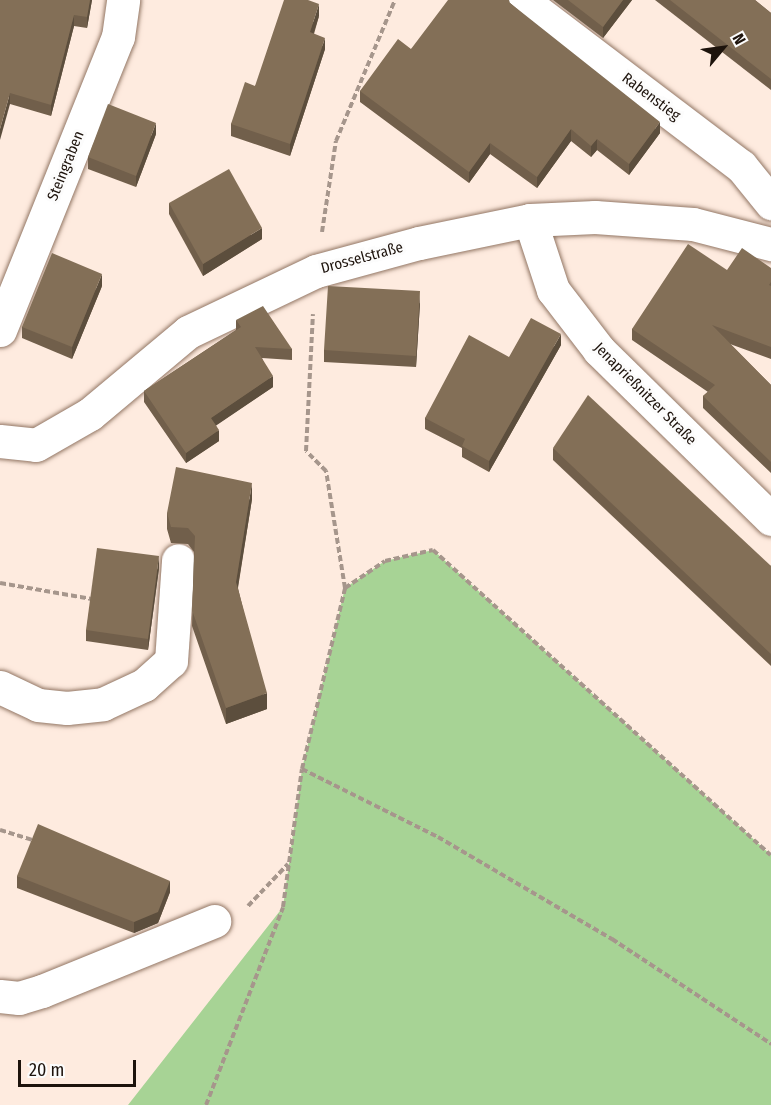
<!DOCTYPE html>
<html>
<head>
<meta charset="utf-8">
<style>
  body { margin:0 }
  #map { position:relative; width:771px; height:1105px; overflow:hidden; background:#feebdf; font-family:"Fira Sans Condensed",sans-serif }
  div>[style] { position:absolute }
  .green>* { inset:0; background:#a7d395 }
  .path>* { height:4px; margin-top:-2px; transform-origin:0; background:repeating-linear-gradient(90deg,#a6968c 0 6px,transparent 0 9px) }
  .roads { filter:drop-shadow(0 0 2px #927664) drop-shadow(0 0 2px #927664) }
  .minor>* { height:33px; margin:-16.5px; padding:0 16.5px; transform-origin:16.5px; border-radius:16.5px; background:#fff }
  .wall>* { inset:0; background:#715f4b }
  .shaded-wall>* { inset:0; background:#5c4e3d }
  .building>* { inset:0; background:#836f57 }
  span { translate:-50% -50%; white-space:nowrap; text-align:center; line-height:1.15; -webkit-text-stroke:6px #fcfcfc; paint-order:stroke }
  .street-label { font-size:15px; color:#1d130c }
  .north { position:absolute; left:693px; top:18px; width:60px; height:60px; -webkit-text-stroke:4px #fcfcfc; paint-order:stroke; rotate:61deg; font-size:16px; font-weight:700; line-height:24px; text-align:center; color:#1d130c }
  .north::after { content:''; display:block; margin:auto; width:21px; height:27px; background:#1d130c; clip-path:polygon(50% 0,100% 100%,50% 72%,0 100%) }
  .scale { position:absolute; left:18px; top:1060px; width:118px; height:27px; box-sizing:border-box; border:3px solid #1d130c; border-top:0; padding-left:8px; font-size:18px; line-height:21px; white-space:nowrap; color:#1d130c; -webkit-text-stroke:4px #fcfcfc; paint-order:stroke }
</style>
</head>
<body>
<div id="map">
  <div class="green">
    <div style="clip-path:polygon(433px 550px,771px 855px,771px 1105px,128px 1105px,283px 907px,302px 769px,345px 588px,385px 561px)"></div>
  </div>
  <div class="path">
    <div style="left:322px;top:232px;width:92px;rotate:-81.3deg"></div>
    <div style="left:336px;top:141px;width:153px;rotate:-67.3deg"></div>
    <div style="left:0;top:583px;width:93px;rotate:9.9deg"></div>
    <div style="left:345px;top:588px;width:48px;rotate:-34deg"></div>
    <div style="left:385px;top:561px;width:49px;rotate:-12.9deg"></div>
    <div style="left:433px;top:550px;width:455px;rotate:42.1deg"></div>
    <div style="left:302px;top:769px;width:152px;rotate:26.6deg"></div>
    <div style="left:438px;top:837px;width:202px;rotate:30.4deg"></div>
    <div style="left:612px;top:939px;width:191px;rotate:33.4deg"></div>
    <div style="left:0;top:830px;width:37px;rotate:17deg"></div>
    <div style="left:248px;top:906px;width:58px;rotate:-46.4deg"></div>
    <div style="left:206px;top:1105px;width:212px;rotate:-68.7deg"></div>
    <div style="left:283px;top:907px;width:139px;rotate:-82.2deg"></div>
    <div style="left:302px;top:769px;width:186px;rotate:-76.6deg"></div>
    <div style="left:345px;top:588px;width:119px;rotate:-99.2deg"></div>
    <div style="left:326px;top:471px;width:28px;rotate:-135deg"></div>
    <div style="left:306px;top:451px;width:137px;rotate:-87.1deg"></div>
  </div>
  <div class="roads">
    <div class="minor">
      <div style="left:522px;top:0;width:275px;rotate:37.2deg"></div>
      <div style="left:741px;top:166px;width:48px;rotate:51deg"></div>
      <div style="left:530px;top:220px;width:74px;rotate:71.8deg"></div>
      <div style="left:553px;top:290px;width:76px;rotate:52.5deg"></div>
      <div style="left:599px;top:350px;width:241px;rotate:44.5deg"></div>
      <div style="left:0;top:330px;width:316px;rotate:-68.1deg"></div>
      <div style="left:118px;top:37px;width:37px;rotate:-82deg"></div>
      <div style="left:0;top:441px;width:36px;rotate:6deg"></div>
      <div style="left:36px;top:445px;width:62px;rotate:-29.9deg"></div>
      <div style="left:90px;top:414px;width:128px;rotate:-39.9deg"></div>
      <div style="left:188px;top:332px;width:142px;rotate:-25.5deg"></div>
      <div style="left:316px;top:271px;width:107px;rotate:-15.2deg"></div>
      <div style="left:419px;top:243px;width:113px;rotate:-11.7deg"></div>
      <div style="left:530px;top:220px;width:65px;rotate:-2.6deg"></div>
      <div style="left:595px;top:217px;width:98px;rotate:4.1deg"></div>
      <div style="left:693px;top:224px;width:81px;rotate:14.4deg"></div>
      <div style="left:0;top:687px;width:42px;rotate:25.3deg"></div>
      <div style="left:38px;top:705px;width:29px;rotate:6deg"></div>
      <div style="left:67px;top:708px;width:36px;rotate:-6deg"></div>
      <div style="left:103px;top:704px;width:45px;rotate:-24.9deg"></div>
      <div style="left:144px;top:685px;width:36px;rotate:-42deg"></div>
      <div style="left:171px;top:661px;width:101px;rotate:-86deg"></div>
      <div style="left:0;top:996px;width:19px;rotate:6deg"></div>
      <div style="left:19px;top:998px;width:24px;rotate:-17deg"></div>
      <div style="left:42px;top:991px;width:186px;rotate:-22.1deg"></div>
    </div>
  </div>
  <div class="wall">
    <div style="clip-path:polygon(0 0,92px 0,87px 28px,74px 26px,51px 116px,10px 104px)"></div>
    <div style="clip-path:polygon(553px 0,632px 0,603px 38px)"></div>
    <div style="clip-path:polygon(655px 0,755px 0,771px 13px,771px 90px)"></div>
    <div style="clip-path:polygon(510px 3px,660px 133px,629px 175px,597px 150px,591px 157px,571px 141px,537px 188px,490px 154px,469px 183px,360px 102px,360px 91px,411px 49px)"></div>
    <div style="clip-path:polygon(319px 16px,314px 34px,325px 49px,290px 156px,231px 136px,231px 124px,255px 86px)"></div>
    <div style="clip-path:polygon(156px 134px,136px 187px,88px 169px,88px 157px)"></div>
    <div style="clip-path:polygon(169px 203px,262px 239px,203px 276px,169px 214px)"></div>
    <div style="clip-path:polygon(771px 268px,771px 359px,730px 344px,771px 385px,771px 473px,703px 408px,703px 396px,708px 392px,632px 340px,632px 329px)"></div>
    <div style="clip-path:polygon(102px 286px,72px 359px,22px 338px,22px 327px)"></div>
    <div style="clip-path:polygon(420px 303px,416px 367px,324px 362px,324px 350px)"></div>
    <div style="clip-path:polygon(236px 320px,292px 349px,292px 360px,262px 358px,273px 387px,216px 425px,219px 441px,186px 463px,144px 402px,144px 391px,236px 330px)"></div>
    <div style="clip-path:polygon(561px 345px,489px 472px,462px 457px,462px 448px,425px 429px,425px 418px,509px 357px)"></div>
    <div style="clip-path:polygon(553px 448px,771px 566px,771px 666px,553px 460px)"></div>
    <div style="clip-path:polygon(252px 499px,238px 588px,267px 709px,226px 724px,192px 626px,194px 552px,188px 544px,171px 543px,167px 529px,167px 513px)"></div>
    <div style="clip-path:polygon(159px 568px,148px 650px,86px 641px,86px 630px)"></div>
    <div style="clip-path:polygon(17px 876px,170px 892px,158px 923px,134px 933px,17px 888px)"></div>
  </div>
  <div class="shaded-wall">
    <div style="clip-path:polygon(90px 0,92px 0,87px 28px,87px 17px)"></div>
    <div style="clip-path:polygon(623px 0,632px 0,603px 38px,603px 27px)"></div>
    <div style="clip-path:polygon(319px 4px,319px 16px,310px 44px,310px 32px)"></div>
    <div style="clip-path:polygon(74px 15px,74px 26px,51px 116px,51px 105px)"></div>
    <div style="clip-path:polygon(325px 38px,325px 49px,290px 156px,290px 144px)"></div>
    <div style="clip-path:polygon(10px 93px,10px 104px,0 140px,0 129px)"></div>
    <div style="clip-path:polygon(660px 122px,660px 133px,629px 175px,629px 164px)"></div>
    <div style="clip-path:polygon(156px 123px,156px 134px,136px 187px,136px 176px)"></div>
    <div style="clip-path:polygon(571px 129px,571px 141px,537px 188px,537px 177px)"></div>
    <div style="clip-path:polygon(597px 139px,597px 150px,591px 157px,591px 146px)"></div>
    <div style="clip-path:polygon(490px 143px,490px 154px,469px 183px,469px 172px)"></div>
    <div style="clip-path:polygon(262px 228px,262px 239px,203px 276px,203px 264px)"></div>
    <div style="clip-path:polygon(102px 274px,102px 286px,72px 359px,72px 347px)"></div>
    <div style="clip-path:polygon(420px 291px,420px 303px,416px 367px,416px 356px)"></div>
    <div style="clip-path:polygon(561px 334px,561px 345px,489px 472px,489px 461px)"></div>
    <div style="clip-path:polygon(273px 376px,273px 387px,211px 429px,211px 418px)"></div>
    <div style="clip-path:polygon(219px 430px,219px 441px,186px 463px,186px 453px)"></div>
    <div style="clip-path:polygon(252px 483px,252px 499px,236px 598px,236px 582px)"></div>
    <div style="clip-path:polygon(159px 556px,159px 568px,148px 650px,148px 639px)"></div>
    <div style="clip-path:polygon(267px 693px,267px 709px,226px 724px,226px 708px)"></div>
    <div style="clip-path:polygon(170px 881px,170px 892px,158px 923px,134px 933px,134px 922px)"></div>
  </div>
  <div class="building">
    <div style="clip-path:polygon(0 0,90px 0,87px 17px,74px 15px,51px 105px,10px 93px,0 129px)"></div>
    <div style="clip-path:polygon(284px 0,308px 0,319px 4px,310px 32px,325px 38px,290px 144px,231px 124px,245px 82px,255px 86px)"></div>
    <div style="clip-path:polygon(448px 0,509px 0,510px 3px,660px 122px,629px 164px,597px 139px,591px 146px,571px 129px,537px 177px,490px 143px,469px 172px,360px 91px,398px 39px,411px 49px)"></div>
    <div style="clip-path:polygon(568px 0,623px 0,603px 27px)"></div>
    <div style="clip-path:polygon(670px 0,755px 0,771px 13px,771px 79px)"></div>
    <div style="clip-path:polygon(108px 104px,156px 123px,136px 176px,88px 157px)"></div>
    <div style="clip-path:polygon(229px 169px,262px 228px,203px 264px,169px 203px)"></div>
    <div style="clip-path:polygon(688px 244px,727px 270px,742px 248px,771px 268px,771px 282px,769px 285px,771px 286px,771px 347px,712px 325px,771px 385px,771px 462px,703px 396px,715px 385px,632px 329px)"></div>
    <div style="clip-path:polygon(52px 253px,102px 274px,72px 347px,22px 327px)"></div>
    <div style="clip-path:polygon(328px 286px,420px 291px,416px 356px,324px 350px)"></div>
    <div style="clip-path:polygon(263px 306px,292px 349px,255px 347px,273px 376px,211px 418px,219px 430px,186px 453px,144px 391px,241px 327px,236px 320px)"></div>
    <div style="clip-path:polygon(531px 318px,561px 334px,489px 461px,462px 446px,465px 439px,425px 418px,469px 335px,509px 357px)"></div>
    <div style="clip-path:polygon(588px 395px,771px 566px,771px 654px,553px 448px)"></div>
    <div style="clip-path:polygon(176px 467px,252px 483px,236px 582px,267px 693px,226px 708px,192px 610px,195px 536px,188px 528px,171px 527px,167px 513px)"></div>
    <div style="clip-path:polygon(97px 548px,159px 556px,148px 639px,86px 630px)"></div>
    <div style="clip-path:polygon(38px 824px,170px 881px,158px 912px,134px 922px,17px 876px)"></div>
  </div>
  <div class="street-label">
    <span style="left:651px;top:97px;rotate:37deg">Rabenstieg</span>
    <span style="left:66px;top:166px;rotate:-68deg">Steingraben</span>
    <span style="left:362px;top:258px;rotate:-15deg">Drosselstraße</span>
    <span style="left:645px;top:394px;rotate:45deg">Jenaprießnitzer Straße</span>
  </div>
  <div class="north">N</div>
  <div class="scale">20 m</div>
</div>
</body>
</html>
